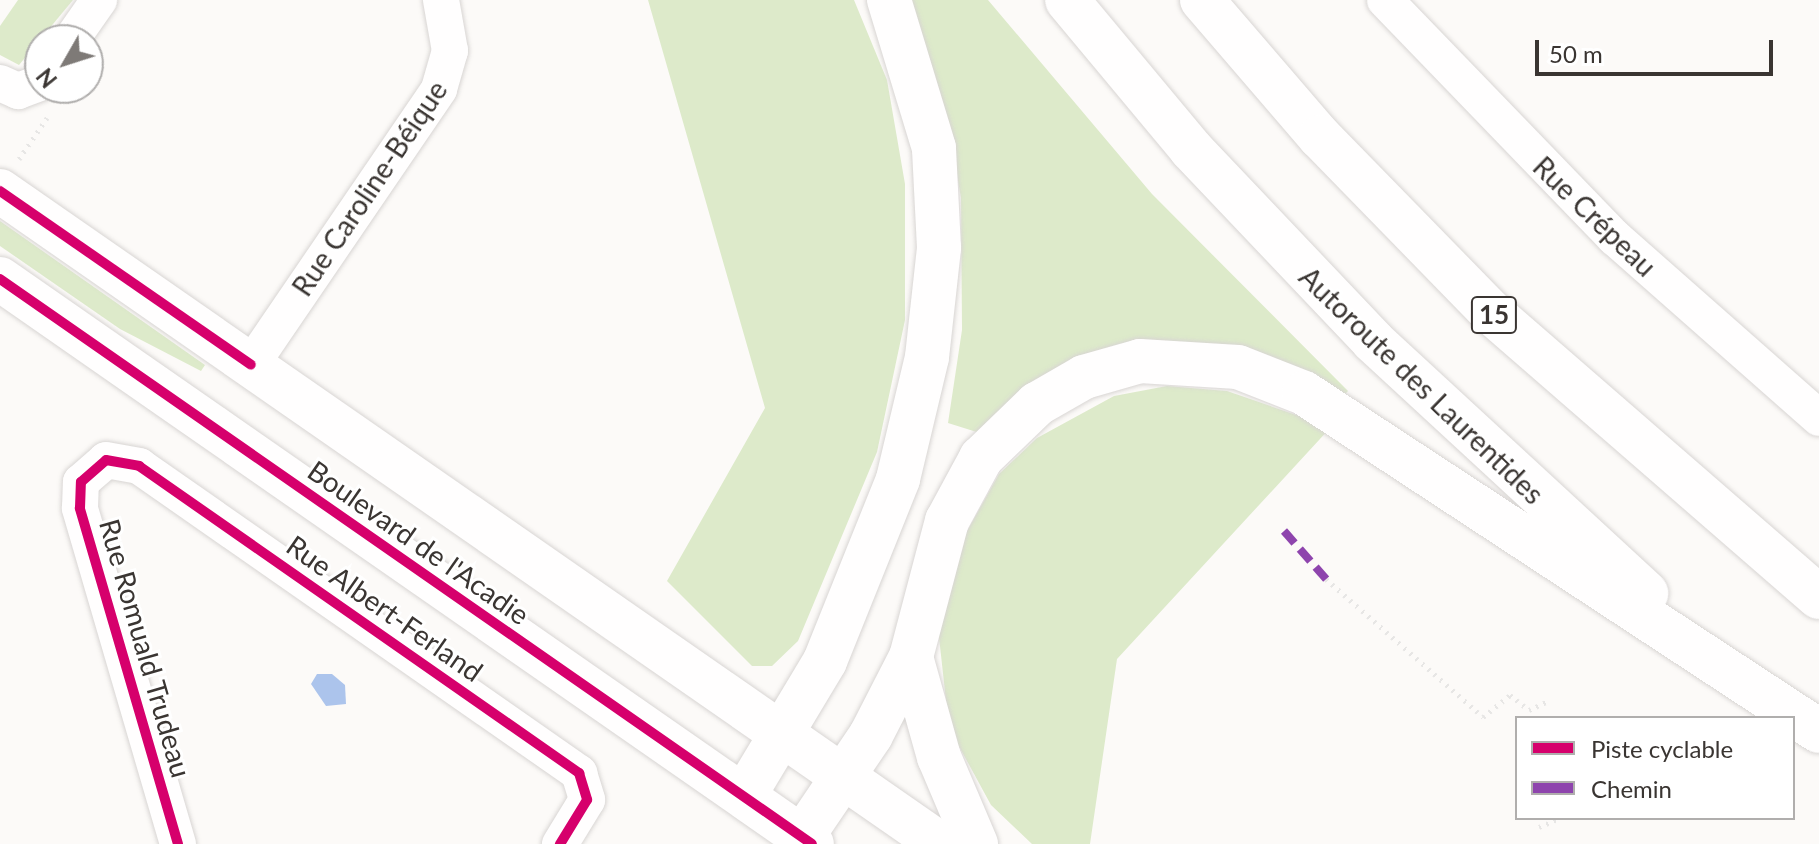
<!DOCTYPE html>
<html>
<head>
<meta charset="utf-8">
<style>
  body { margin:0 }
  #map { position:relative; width:1819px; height:844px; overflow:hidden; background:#fcfaf8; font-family:Lato,sans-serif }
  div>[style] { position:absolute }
  .green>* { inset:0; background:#ddeaca }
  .water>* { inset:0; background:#acc4ec }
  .path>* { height:5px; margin-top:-2.5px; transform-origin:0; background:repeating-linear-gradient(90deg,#e7e6e5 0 2px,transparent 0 8px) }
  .roads { filter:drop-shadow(0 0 2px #d8d5d3) drop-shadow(0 0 2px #d8d5d3) }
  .minor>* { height:36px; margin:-18px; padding:0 18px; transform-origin:18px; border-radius:18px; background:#fffefe }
  .secondary>* { height:44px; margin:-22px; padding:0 22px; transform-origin:22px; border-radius:22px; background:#fffefe }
  .motorway>* { height:44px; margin:-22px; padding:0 22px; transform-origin:22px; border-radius:22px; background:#fffefe }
  .quiet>* { height:8px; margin-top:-4px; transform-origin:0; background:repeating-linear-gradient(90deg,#8e44ad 0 16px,transparent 0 24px) }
  .cycleway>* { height:10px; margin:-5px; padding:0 5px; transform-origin:5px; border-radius:5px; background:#d6006c }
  span { translate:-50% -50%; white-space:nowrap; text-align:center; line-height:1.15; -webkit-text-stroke:6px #fff; paint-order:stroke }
  .shield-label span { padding:2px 6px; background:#fff; border:2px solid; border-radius:6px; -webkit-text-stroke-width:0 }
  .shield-label { font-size:26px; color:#3a3532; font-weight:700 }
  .street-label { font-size:28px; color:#3a3532 }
  .legend { position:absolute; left:1515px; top:716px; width:280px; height:104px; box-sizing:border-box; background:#fff; border:2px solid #b0aead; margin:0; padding:10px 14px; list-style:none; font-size:24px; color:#3a3532 }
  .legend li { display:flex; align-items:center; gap:16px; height:40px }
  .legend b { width:40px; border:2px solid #b0aead }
  .north { position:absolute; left:24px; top:24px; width:80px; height:80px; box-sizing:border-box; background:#fff; border:2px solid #b0aead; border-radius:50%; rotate:231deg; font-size:22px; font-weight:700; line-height:32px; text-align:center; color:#3a3532 }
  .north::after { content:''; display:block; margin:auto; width:28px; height:36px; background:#7e7a77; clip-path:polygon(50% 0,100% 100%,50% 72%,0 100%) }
  .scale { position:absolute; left:1535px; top:40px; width:238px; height:36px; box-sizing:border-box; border:4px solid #3a3532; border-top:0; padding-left:10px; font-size:24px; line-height:28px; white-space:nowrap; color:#3a3532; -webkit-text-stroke:6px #fff; paint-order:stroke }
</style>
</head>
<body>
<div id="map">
  <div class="green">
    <div style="clip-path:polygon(18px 0,73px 0,19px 65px,0 55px,0 26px)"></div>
    <div style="clip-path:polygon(648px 0,854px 0,887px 80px,905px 184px,905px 320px,877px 452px,798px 641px,772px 666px,752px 666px,667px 581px,765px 408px)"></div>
    <div style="clip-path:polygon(902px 0,988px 0,1152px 194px,1348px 391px,1339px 400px,1237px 349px,983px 434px,948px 423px,962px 330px,961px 198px,951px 140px)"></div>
    <div style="clip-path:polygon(0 221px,205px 365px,201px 371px,120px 329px,0 246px)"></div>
    <div style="clip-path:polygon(1167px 386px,1227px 391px,1331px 427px,1117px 659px,1090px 844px,1032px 844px,991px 805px,949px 728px,938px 628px,951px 560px,999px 474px,1037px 438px,1114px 396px)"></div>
  </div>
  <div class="water">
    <div style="clip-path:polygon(317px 674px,332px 674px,345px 685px,346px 704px,326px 706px,311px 684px)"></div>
  </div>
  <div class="path">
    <div style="left:19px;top:159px;width:50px;rotate:-55.7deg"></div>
    <div style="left:1326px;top:579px;width:209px;rotate:41.3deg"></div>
    <div style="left:1483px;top:717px;width:35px;rotate:-39deg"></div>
    <div style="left:1510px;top:695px;width:24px;rotate:38deg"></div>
    <div style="left:1529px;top:710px;width:19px;rotate:-25deg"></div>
    <div style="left:1539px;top:827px;width:23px;rotate:-23deg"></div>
  </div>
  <div class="roads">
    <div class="minor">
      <div style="left:1385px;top:0;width:331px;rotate:46deg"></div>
      <div style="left:1615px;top:238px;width:272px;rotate:41.4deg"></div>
      <div style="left:71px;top:40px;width:49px;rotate:-55deg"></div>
      <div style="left:0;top:83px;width:20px;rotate:24deg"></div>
      <div style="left:18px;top:91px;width:23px;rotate:-20deg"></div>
      <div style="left:251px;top:365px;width:334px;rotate:-55.7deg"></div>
      <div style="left:439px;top:89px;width:40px;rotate:-74deg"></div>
      <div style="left:450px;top:51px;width:52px;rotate:-100deg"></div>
      <div style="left:178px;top:844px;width:350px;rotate:-106.3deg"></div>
      <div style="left:80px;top:508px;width:26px;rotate:-88deg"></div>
      <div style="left:81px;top:482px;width:33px;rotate:-41deg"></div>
      <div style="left:106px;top:460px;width:34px;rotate:10deg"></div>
      <div style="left:139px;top:466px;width:537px;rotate:34.9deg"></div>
      <div style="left:579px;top:773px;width:28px;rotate:73deg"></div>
      <div style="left:587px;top:800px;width:52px;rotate:121.5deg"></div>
    </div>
    <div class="secondary">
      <div style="left:0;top:191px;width:1145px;rotate:34.79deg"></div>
      <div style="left:0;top:279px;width:989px;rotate:34.83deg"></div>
    </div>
    <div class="motorway">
      <div style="left:1067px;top:0;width:194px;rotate:50.2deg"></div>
      <div style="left:1191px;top:149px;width:265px;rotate:46.5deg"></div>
      <div style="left:1373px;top:341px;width:372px;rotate:42.7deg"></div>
      <div style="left:1202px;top:0;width:181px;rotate:49.3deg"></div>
      <div style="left:1320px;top:137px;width:246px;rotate:45.7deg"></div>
      <div style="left:1492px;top:313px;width:433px;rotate:41deg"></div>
      <div style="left:911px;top:657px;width:104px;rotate:74.4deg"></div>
      <div style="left:939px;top:757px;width:95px;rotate:67deg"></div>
      <div style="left:744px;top:796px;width:157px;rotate:-59deg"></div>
      <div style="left:825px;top:661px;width:196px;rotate:-68.1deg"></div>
      <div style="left:898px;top:479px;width:125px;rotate:-76.6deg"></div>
      <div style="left:927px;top:357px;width:110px;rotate:-83.7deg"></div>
      <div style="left:939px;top:248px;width:100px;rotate:-92.9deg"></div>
      <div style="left:934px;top:148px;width:155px;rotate:-106.9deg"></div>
      <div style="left:802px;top:837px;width:123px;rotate:-55.9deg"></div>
      <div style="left:871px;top:735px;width:88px;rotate:-62.9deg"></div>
      <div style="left:911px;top:657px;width:141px;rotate:-75.2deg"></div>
      <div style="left:947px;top:521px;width:72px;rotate:-61.6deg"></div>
      <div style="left:981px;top:458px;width:78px;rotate:-44deg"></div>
      <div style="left:1037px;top:404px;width:54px;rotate:-29.9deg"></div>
      <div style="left:1084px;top:377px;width:58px;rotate:-15.9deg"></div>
      <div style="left:1140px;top:361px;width:98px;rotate:3.5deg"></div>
      <div style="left:1238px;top:367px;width:71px;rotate:21.5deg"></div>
      <div style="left:1304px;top:393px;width:616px;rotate:33.28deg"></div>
    </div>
  </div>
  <div class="quiet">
    <div style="left:1284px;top:531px;width:64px;rotate:48.8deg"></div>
  </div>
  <div class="cycleway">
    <div style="left:0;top:191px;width:305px;rotate:34.7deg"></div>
    <div style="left:0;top:279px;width:989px;rotate:34.83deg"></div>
    <div style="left:178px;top:844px;width:350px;rotate:-106.3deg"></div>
    <div style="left:80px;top:508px;width:26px;rotate:-88deg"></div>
    <div style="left:81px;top:482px;width:33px;rotate:-41deg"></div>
    <div style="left:106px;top:460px;width:34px;rotate:10deg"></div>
    <div style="left:139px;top:466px;width:537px;rotate:34.9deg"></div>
    <div style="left:579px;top:773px;width:28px;rotate:73deg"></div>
    <div style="left:587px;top:800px;width:52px;rotate:121.5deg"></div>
  </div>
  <div class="shield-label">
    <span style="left:1494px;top:315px">15</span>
  </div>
  <div class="street-label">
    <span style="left:369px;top:188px;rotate:-56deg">Rue Caroline-Béique</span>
    <span style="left:1595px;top:216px;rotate:44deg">Rue Crépeau</span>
    <span style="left:1422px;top:385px;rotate:44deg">Autoroute des Laurentides</span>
    <span style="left:419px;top:542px;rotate:35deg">Boulevard de l'Acadie</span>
    <span style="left:385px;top:608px;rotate:35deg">Rue Albert-Ferland</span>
    <span style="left:146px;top:648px;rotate:74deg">Rue Romuald Trudeau</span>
  </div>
  <ul class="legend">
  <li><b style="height:10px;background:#d6006c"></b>Piste cyclable</li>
  <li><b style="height:10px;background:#8e44ad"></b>Chemin</li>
  </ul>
  <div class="north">N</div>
  <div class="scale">50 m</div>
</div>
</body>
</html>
